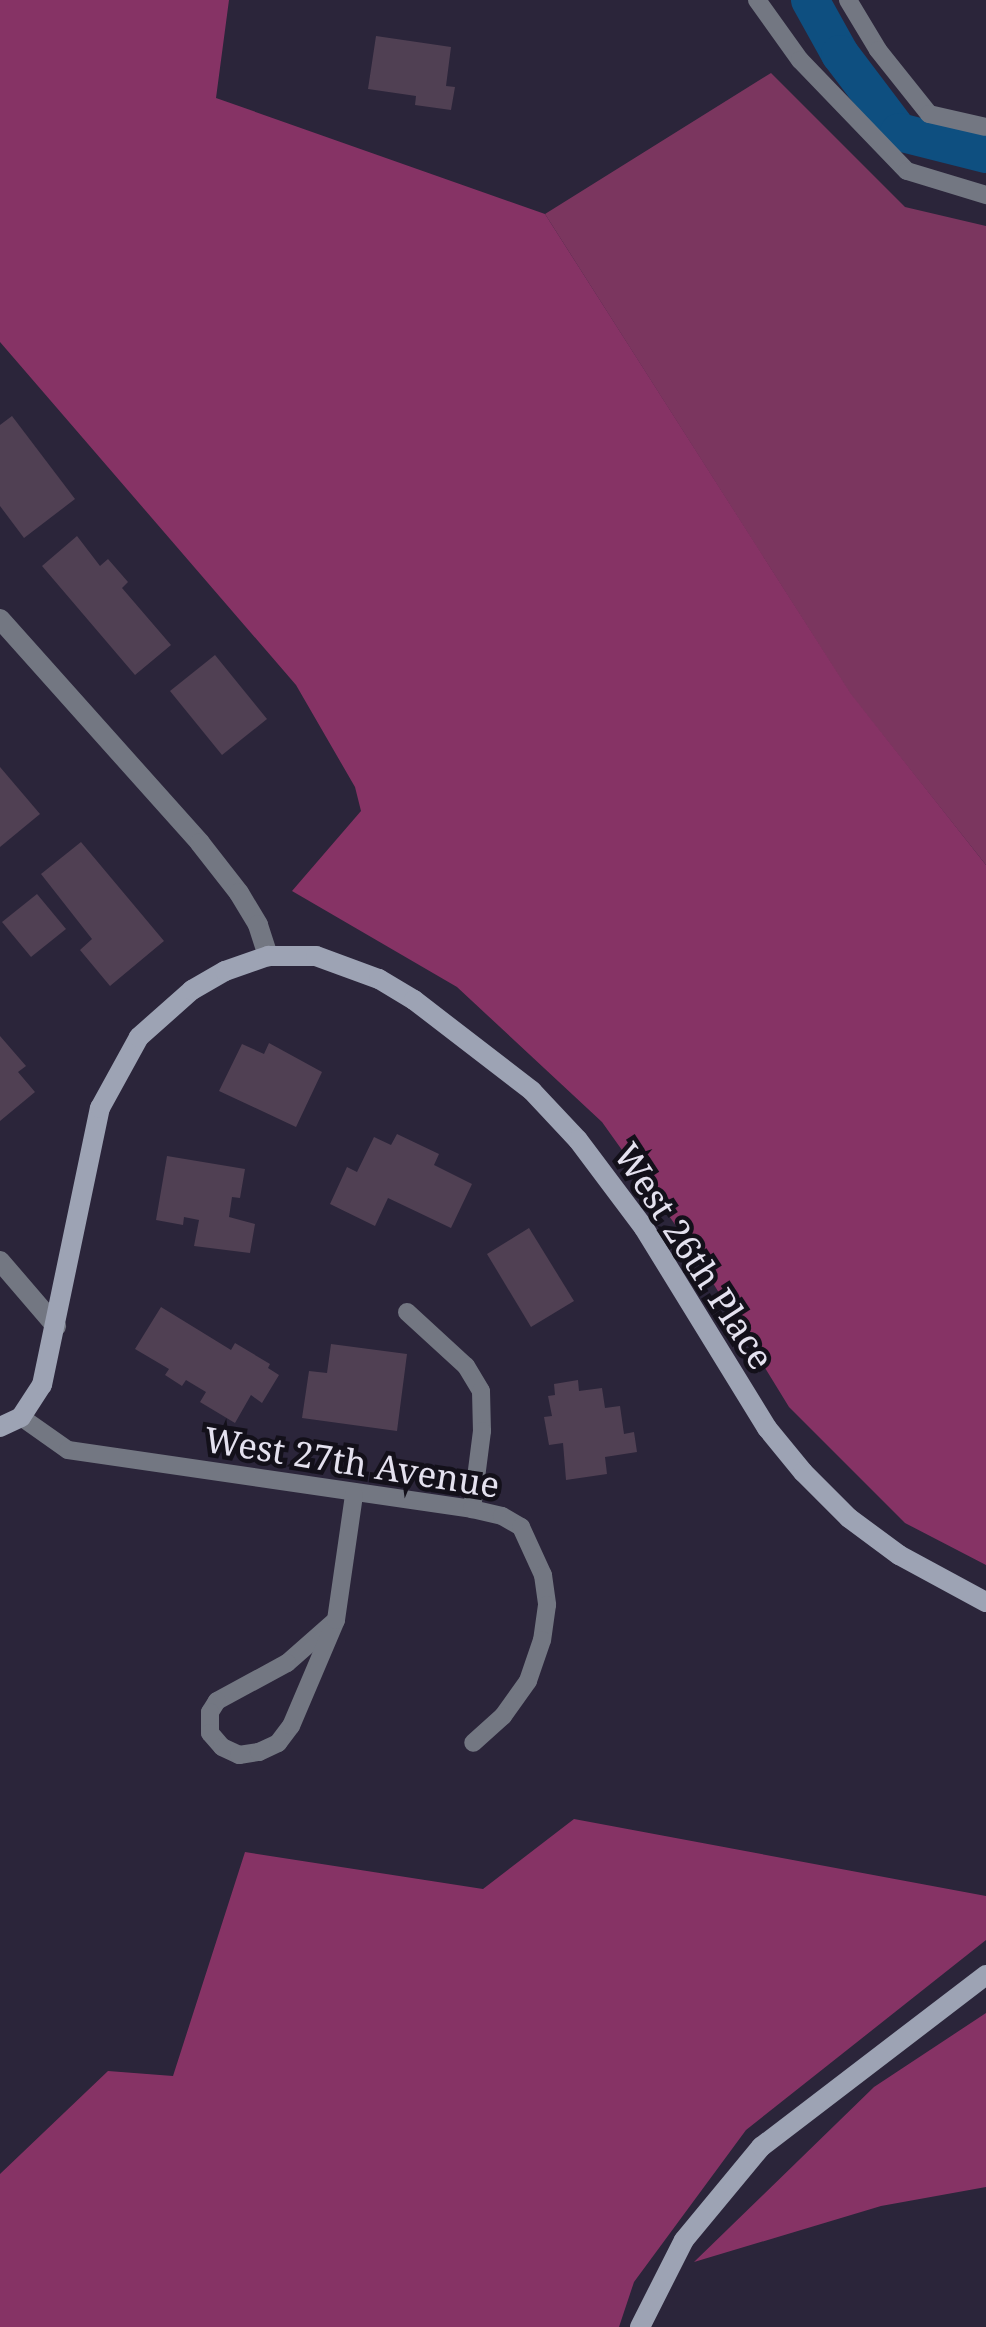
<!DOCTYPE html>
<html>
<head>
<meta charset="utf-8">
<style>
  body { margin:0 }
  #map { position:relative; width:986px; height:2327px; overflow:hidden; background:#2b253a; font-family:"Noto Serif",serif }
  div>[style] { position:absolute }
  .green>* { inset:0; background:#7b365f }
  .forest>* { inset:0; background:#863365 }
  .canal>* { height:38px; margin:-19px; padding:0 19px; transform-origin:19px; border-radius:19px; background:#0e4f80 }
  .building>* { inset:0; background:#504053 }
  .lane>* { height:18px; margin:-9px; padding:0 9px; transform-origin:9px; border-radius:9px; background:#737782 }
  .street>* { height:20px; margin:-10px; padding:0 10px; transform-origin:10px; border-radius:10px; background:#737782 }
  .secondary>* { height:20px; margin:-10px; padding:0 10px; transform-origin:10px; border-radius:10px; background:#9da3b4 }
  span { translate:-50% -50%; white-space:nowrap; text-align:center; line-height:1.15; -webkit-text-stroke:9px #13101a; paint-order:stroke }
  .street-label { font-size:35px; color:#e4e1ef }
</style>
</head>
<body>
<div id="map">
  <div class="green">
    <div style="clip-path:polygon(771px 73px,905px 207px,986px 226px,986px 865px,851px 695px,545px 214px)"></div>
  </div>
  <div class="forest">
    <div style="clip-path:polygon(0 0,229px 0,216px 98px,545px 214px,851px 694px,986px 865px,986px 1565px,905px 1523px,789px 1407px,689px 1244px,602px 1122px,457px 987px,292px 891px,361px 811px,355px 787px,296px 685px,0 342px)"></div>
    <div style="clip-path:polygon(574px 1819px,986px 1896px,986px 1940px,746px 2130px,634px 2282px,619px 2327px,0 2327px,0 2174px,108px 2071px,173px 2076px,245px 1852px,483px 1889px)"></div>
    <div style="clip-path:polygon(986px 2013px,986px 2187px,881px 2206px,694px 2262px,874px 2087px)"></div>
  </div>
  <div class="canal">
    <div style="left:810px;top:0;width:62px;rotate:60.9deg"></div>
    <div style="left:840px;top:54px;width:98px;rotate:52.9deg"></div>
    <div style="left:899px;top:132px;width:90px;rotate:14.2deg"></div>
  </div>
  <div class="building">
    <div style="clip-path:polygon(376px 36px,451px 47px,446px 86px,455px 87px,451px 110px,415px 105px,416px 96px,368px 89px)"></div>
    <div style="clip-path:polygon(12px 416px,75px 499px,24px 538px,0 506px,0 425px)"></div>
    <div style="clip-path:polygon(77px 536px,100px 566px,108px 559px,128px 582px,122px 588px,171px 645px,135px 675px,42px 566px)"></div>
    <div style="clip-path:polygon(215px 655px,267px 719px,222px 755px,170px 691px)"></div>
    <div style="clip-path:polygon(0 767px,40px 814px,0 847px)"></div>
    <div style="clip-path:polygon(81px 842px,164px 941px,110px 986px,80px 950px,92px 939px,41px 874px)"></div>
    <div style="clip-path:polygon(37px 894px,66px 929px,31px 957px,2px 922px)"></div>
    <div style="clip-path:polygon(0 1036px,26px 1066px,18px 1072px,35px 1092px,0 1121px)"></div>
    <div style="clip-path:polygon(269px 1043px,322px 1072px,296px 1127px,219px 1091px,242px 1044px,264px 1054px)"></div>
    <div style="clip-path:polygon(397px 1134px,439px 1154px,434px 1165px,472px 1184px,451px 1228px,388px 1198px,375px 1226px,330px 1204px,347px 1167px,357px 1172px,374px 1137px,391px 1145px)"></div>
    <div style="clip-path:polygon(167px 1156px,245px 1169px,240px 1198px,232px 1197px,229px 1217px,255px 1224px,250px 1253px,194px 1246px,199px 1220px,184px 1217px,183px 1225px,156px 1220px)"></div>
    <div style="clip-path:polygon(529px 1228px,574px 1301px,531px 1327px,487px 1254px)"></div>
    <div style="clip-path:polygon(161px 1307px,231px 1350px,235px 1343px,270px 1364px,268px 1368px,279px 1375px,262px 1403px,251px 1395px,235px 1423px,200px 1402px,206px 1392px,186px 1380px,182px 1386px,165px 1375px,169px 1369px,135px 1349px)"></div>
    <div style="clip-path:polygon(331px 1344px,407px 1354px,397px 1431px,302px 1418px,309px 1371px,327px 1373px)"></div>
    <div style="clip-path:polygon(578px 1380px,579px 1391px,602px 1388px,605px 1408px,620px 1406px,624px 1434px,634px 1432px,637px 1452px,605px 1457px,607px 1474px,566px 1480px,563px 1443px,549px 1445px,544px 1417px,552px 1416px,548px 1396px,555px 1395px,554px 1384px)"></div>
  </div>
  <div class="lane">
    <div style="left:757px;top:0;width:74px;rotate:54.4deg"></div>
    <div style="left:800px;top:60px;width:154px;rotate:46.1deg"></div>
    <div style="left:907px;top:171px;width:83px;rotate:16.9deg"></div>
    <div style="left:848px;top:0;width:58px;rotate:59deg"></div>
    <div style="left:878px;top:50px;width:82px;rotate:51.4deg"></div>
    <div style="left:929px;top:114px;width:58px;rotate:12.8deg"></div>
    <div style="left:407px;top:1312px;width:80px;rotate:42.5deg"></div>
    <div style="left:466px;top:1366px;width:29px;rotate:59deg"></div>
    <div style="left:481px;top:1391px;width:40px;rotate:88.6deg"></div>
    <div style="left:482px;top:1431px;width:79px;rotate:97.3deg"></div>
    <div style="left:21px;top:1417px;width:57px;rotate:35.1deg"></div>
    <div style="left:68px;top:1450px;width:408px;rotate:8.3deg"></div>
    <div style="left:472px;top:1509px;width:31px;rotate:13deg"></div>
    <div style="left:502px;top:1516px;width:22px;rotate:30deg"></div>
    <div style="left:521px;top:1527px;width:53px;rotate:65.4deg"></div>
    <div style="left:543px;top:1575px;width:30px;rotate:82deg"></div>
    <div style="left:547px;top:1605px;width:35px;rotate:98deg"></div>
    <div style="left:542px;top:1640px;width:43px;rotate:108.9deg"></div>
    <div style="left:528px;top:1681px;width:43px;rotate:125.5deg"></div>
    <div style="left:503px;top:1716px;width:40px;rotate:138deg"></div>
    <div style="left:336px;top:1620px;width:65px;rotate:138.7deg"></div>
    <div style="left:287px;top:1663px;width:80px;rotate:151.5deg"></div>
    <div style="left:217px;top:1701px;width:13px;rotate:122deg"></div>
    <div style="left:210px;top:1712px;width:21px;rotate:90deg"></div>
    <div style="left:210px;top:1733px;width:18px;rotate:49deg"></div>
    <div style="left:222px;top:1747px;width:19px;rotate:25deg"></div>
    <div style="left:239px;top:1755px;width:20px;rotate:-9deg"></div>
    <div style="left:259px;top:1752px;width:21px;rotate:-25deg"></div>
    <div style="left:278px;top:1743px;width:21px;rotate:-53deg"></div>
    <div style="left:291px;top:1726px;width:115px;rotate:-67deg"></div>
    <div style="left:336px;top:1620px;width:126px;rotate:-81.8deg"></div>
  </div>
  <div class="street">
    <div style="left:0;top:619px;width:300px;rotate:48.2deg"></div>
    <div style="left:200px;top:843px;width:63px;rotate:52deg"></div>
    <div style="left:239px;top:893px;width:37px;rotate:59deg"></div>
    <div style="left:258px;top:925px;width:33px;rotate:72deg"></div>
    <div style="left:0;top:1261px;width:86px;rotate:49.3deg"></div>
  </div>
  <div class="secondary">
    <div style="left:0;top:1427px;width:23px;rotate:-25deg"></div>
    <div style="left:21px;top:1417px;width:38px;rotate:-57deg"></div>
    <div style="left:42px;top:1385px;width:283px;rotate:-78.2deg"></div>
    <div style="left:100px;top:1108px;width:81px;rotate:-61.2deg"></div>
    <div style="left:139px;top:1037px;width:71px;rotate:-41.6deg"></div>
    <div style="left:192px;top:990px;width:38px;rotate:-30deg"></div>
    <div style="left:225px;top:971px;width:46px;rotate:-19.2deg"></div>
    <div style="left:268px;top:956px;width:48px"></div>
    <div style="left:316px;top:956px;width:67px;rotate:20.1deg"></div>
    <div style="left:379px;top:979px;width:41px;rotate:31deg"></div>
    <div style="left:414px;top:1000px;width:149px;rotate:37.6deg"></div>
    <div style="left:532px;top:1091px;width:67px;rotate:46.8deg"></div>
    <div style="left:578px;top:1140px;width:110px;rotate:53.1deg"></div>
    <div style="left:644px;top:1228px;width:235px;rotate:58.4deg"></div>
    <div style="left:767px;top:1428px;width:57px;rotate:50.7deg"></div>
    <div style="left:803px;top:1472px;width:65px;rotate:45deg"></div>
    <div style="left:849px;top:1518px;width:62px;rotate:36.5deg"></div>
    <div style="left:899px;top:1555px;width:99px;rotate:28.4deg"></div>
    <div style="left:640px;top:2327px;width:97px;rotate:-63.2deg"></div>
    <div style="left:684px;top:2240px;width:121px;rotate:-50.4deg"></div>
    <div style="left:761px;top:2147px;width:283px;rotate:-37.4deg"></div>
  </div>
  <div class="street-label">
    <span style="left:694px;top:1256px;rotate:57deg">West 26th Place</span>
    <span style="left:352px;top:1462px;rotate:9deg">West 27th Avenue</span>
  </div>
</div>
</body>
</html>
